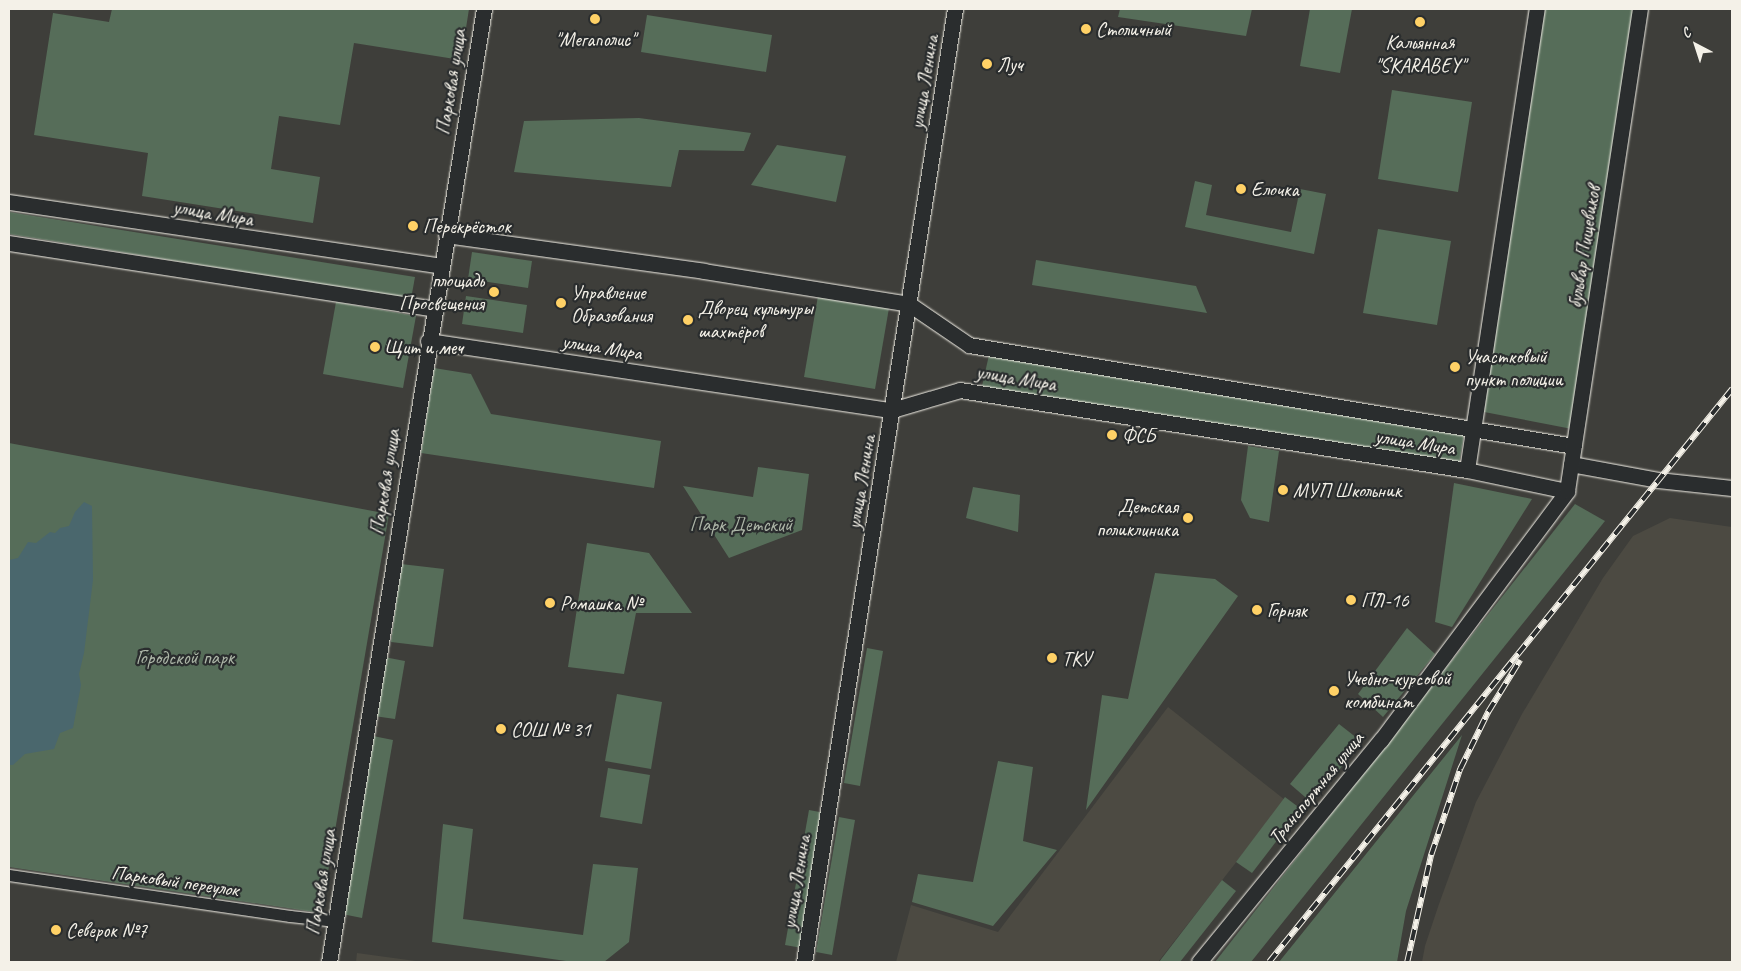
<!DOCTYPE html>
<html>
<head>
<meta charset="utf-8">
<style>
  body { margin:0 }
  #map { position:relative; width:1741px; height:971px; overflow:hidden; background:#3e3e3a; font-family:Caveat,sans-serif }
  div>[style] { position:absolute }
  .built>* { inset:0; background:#4c4a42 }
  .green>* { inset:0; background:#566d59 }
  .water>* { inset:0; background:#4a676d }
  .roads { filter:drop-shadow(0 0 1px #f4f1e8) drop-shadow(0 0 1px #f4f1e8) }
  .street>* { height:11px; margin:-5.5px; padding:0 5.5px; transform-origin:5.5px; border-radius:5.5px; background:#2a2d2e }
  .secondary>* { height:15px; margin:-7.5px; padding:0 7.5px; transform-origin:7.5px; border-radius:7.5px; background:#2a2d2e }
  .rail>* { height:5.5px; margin-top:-2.75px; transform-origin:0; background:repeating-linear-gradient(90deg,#2a2d2e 0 11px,#f4f1e8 0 22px); box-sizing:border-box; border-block:1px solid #f4f1e8 }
  .dots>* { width:14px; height:14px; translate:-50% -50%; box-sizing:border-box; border:2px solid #2a2d2e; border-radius:50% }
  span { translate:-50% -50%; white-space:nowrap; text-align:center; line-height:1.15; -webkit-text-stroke:4.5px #2a2d2e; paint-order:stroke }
  .poi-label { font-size:20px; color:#f4f1e8 }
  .left { translate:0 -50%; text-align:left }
  .right { translate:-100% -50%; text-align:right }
  .street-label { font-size:20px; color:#f4f1e8 }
  .park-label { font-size:20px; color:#adb6a8 }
  .frame { position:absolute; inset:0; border:10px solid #f4f1e8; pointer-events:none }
  .north { position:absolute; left:1671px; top:20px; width:50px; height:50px; -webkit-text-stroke:4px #2a2d2e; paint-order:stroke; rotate:320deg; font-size:14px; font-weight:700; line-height:20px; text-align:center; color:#f4f1e8 }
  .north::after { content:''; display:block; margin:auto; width:18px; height:22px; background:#f4f1e8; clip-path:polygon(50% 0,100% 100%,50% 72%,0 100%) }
</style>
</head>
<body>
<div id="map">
  <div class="built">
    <div style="clip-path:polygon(1670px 518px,1732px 527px,1732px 962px,1422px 962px,1425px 946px,1439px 904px,1476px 802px,1522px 714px,1603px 578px,1633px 536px)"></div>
    <div style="clip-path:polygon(1168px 707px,1285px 800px,1158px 962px,896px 962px,911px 905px,998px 932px)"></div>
    <div style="clip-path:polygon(357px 953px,386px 957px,423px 962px,356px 962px)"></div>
  </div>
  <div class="green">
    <div style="clip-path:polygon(112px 9px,469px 9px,461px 60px,354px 43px,340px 125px,279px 116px,271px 169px,320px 177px,313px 223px,142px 196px,148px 153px,34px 135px,53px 13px,109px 22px)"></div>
    <div style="clip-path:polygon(1120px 9px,1252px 9px,1246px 36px,1118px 17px)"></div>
    <div style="clip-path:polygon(1310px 9px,1352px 9px,1340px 73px,1300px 66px)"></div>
    <div style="clip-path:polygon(1541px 9px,1633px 9px,1572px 429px,1479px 411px)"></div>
    <div style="clip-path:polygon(647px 15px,772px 35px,766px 72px,641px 52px)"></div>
    <div style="clip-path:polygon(1392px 90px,1472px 102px,1458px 192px,1378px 179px)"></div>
    <div style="clip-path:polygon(639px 118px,751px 133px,744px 151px,679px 150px,671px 187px,514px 172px,524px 121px)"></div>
    <div style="clip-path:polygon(777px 145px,846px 156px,836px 202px,751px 185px)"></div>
    <div style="clip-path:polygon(1195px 181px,1212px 185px,1206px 215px,1291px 232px,1300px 189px,1326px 194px,1314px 254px,1185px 227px)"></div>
    <div style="clip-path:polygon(9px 212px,415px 277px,411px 299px,9px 234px)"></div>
    <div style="clip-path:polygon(1378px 229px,1451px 241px,1437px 325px,1363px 313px)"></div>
    <div style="clip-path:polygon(472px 252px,532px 261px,528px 288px,468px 279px)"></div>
    <div style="clip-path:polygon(1036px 260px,1196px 286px,1207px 313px,1032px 285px)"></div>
    <div style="clip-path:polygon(466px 296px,527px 305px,523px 333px,462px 324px)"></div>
    <div style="clip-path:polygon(818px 296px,889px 308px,875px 389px,804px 377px)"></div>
    <div style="clip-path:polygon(336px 302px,416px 316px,403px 388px,323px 374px)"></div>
    <div style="clip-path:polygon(989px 355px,1464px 435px,1459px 464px,982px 386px)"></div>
    <div style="clip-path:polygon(434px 368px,471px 374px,491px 414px,661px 441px,654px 488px,421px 453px)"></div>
    <div style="clip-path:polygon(9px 443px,389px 514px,321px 913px,9px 867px)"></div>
    <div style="clip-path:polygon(1248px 446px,1279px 451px,1269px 522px,1250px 518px,1241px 500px)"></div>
    <div style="clip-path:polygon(758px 467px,809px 474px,802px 530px,729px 558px,683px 486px,753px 497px)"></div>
    <div style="clip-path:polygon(1454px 483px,1532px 499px,1452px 627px,1435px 622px)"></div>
    <div style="clip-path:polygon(973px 487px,1020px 495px,1018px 532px,966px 518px)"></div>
    <div style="clip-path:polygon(1575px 504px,1605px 521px,1251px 962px,1215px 962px)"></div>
    <div style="clip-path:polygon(587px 543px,649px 553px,692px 613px,636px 613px,624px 674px,568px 667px)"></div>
    <div style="clip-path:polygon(401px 564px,444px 569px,433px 647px,391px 642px)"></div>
    <div style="clip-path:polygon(1155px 573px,1215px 579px,1238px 596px,1086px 810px,1102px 695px,1128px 699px)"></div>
    <div style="clip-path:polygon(1407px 628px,1435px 654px,1383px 717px,1358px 694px)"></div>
    <div style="clip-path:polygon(867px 648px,883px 651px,860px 786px,844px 783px)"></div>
    <div style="clip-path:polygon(384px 657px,405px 661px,395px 719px,374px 716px)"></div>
    <div style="clip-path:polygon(617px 694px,662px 702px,651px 769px,605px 761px)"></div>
    <div style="clip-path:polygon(1339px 724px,1362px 742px,1312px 803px,1290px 784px)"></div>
    <div style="clip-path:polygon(1462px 735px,1406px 911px,1397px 962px,1279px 962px)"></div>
    <div style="clip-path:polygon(373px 736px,393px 740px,362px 918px,342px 914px)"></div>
    <div style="clip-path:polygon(998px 761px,1033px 767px,1023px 841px,1057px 850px,993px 926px,912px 902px,918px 874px,973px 882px)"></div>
    <div style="clip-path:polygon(608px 768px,650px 775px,642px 824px,600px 817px)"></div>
    <div style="clip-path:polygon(1285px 797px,1301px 809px,1252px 873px,1236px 862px)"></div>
    <div style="clip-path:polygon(809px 810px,825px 813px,802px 948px,785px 945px)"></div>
    <div style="clip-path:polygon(839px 817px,855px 820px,832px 955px,816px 952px)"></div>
    <div style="clip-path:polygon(443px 824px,473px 829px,463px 919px,583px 935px,593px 864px,638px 868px,629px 942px,604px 962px,573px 962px,432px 942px)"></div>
    <div style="clip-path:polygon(1222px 880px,1236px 891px,1180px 962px,1159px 962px)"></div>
  </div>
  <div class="water">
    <div style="clip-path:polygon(84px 502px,92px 506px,93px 580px,84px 653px,79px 674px,81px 685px,73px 728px,60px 733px,54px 749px,25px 754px,13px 765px,9px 765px,9px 560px,18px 558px,28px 542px,36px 543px,50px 532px,55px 533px,60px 528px,69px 526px,75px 512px)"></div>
  </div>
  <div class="roads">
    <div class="street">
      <div style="left:9px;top:875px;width:284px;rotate:8.3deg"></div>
      <div style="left:290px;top:916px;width:46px;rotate:6.2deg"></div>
    </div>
    <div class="secondary">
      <div style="left:9px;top:202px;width:437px;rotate:8.4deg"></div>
      <div style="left:446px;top:235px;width:260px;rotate:7.9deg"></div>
      <div style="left:704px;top:271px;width:208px;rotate:9.1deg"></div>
      <div style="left:909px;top:304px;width:73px;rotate:34.3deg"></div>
      <div style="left:969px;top:345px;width:613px;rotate:9.48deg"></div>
      <div style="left:9px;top:243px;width:430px;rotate:8.8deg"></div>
      <div style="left:428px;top:341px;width:469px;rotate:8.5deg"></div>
      <div style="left:892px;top:410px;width:71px;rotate:-16.4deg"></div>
      <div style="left:960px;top:390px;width:513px;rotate:8.97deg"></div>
      <div style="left:1467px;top:470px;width:102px;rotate:11.9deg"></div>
      <div style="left:1571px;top:464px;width:88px;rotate:10.4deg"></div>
      <div style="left:1658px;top:480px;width:74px;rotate:6.2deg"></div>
      <div style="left:1467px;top:470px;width:466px;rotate:-81.4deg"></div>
      <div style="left:329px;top:962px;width:966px;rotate:-80.76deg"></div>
      <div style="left:804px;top:962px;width:965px;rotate:-81deg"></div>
      <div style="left:1199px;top:962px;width:287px;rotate:-50.7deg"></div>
      <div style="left:1381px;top:740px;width:311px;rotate:-53.2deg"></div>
      <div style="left:1567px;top:491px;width:487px;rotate:-81.4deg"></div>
    </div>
  </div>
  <div class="rail">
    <div style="left:1269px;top:962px;width:737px;rotate:-51.06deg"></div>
    <div style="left:1407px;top:962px;width:110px;rotate:-77.4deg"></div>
    <div style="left:1431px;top:855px;width:91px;rotate:-71.4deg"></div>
    <div style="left:1460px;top:769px;width:64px;rotate:-63.8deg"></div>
    <div style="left:1488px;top:712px;width:61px;rotate:-58.4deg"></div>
  </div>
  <div class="dots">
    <div style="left:595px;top:19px;background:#ffd166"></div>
    <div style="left:1420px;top:22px;background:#ffd166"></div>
    <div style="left:1086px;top:29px;background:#ffd166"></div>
    <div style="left:987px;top:64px;background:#ffd166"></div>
    <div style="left:1241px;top:189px;background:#ffd166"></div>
    <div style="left:413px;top:226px;background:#ffd166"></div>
    <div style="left:494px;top:292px;background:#ffd166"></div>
    <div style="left:561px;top:303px;background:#ffd166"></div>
    <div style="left:688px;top:320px;background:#ffd166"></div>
    <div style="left:375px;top:347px;background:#ffd166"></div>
    <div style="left:1455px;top:367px;background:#ffd166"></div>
    <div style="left:1112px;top:435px;background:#ffd166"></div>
    <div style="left:1283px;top:490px;background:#ffd166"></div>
    <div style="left:1188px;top:518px;background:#ffd166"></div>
    <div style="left:1351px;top:600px;background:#ffd166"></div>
    <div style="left:550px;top:603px;background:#ffd166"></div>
    <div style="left:1257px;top:610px;background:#ffd166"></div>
    <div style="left:1052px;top:658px;background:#ffd166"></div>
    <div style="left:1334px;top:691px;background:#ffd166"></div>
    <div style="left:501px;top:729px;background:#ffd166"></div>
    <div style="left:56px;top:930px;background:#ffd166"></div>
  </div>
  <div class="poi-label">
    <span class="left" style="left:1096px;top:29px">Столичный</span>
    <span style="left:595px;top:39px">"Мегаполис"</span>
    <span style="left:1420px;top:54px">Кальянная<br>"SKARABEY"</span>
    <span class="left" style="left:997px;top:64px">Луч</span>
    <span class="left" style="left:1251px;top:189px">Елочка</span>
    <span class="left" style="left:423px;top:226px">Перекрёсток</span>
    <span class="right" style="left:484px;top:292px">площадь<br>Просвещения</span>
    <span class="left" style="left:571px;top:304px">Управление<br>Образования</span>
    <span class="left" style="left:698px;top:320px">Дворец культуры<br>шахтёров</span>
    <span class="left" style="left:385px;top:347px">Щит и меч</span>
    <span class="left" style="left:1465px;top:368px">Участковый<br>пункт полиции</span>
    <span class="left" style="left:1122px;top:435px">ФСБ</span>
    <span class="left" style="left:1293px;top:490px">МУП Школьник</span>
    <span class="right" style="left:1178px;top:518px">Детская<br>поликлиника</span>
    <span class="left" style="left:1361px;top:600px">ПЛ-16</span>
    <span class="left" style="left:560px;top:603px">Ромашка №</span>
    <span class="left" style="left:1267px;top:610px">Горняк</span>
    <span class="left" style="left:1062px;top:658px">ТКУ</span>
    <span class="left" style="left:1344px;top:690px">Учебно-курсовой<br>комбинат</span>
    <span class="left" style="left:511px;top:729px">СОШ № 31</span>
    <span class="left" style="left:66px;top:930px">Северок №7</span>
  </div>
  <div class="street-label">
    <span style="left:451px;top:82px;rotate:-81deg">Парковая улица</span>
    <span style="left:924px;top:82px;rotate:-81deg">улица Ленина</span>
    <span style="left:213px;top:213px;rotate:9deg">улица Мира</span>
    <span style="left:1584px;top:247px;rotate:-81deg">бульвар Пищевиков</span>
    <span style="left:602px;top:347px;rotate:9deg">улица Мира</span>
    <span style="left:1016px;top:378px;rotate:9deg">улица Мира</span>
    <span style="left:1415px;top:442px;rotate:9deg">улица Мира</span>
    <span style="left:385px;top:482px;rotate:-81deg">Парковая улица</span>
    <span style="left:861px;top:482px;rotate:-81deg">улица Ленина</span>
    <span style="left:1316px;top:788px;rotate:-51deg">Транспортная улица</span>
    <span style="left:175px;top:881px;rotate:8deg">Парковый переулок</span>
    <span style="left:321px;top:882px;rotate:-81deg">Парковая улица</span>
    <span style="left:796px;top:882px;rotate:-81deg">улица Ленина</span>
  </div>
  <div class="park-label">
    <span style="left:741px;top:524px">Парк Детский</span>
    <span style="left:185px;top:657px">Городской парк</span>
  </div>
  <div class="frame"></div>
  <div class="north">С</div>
</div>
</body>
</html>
